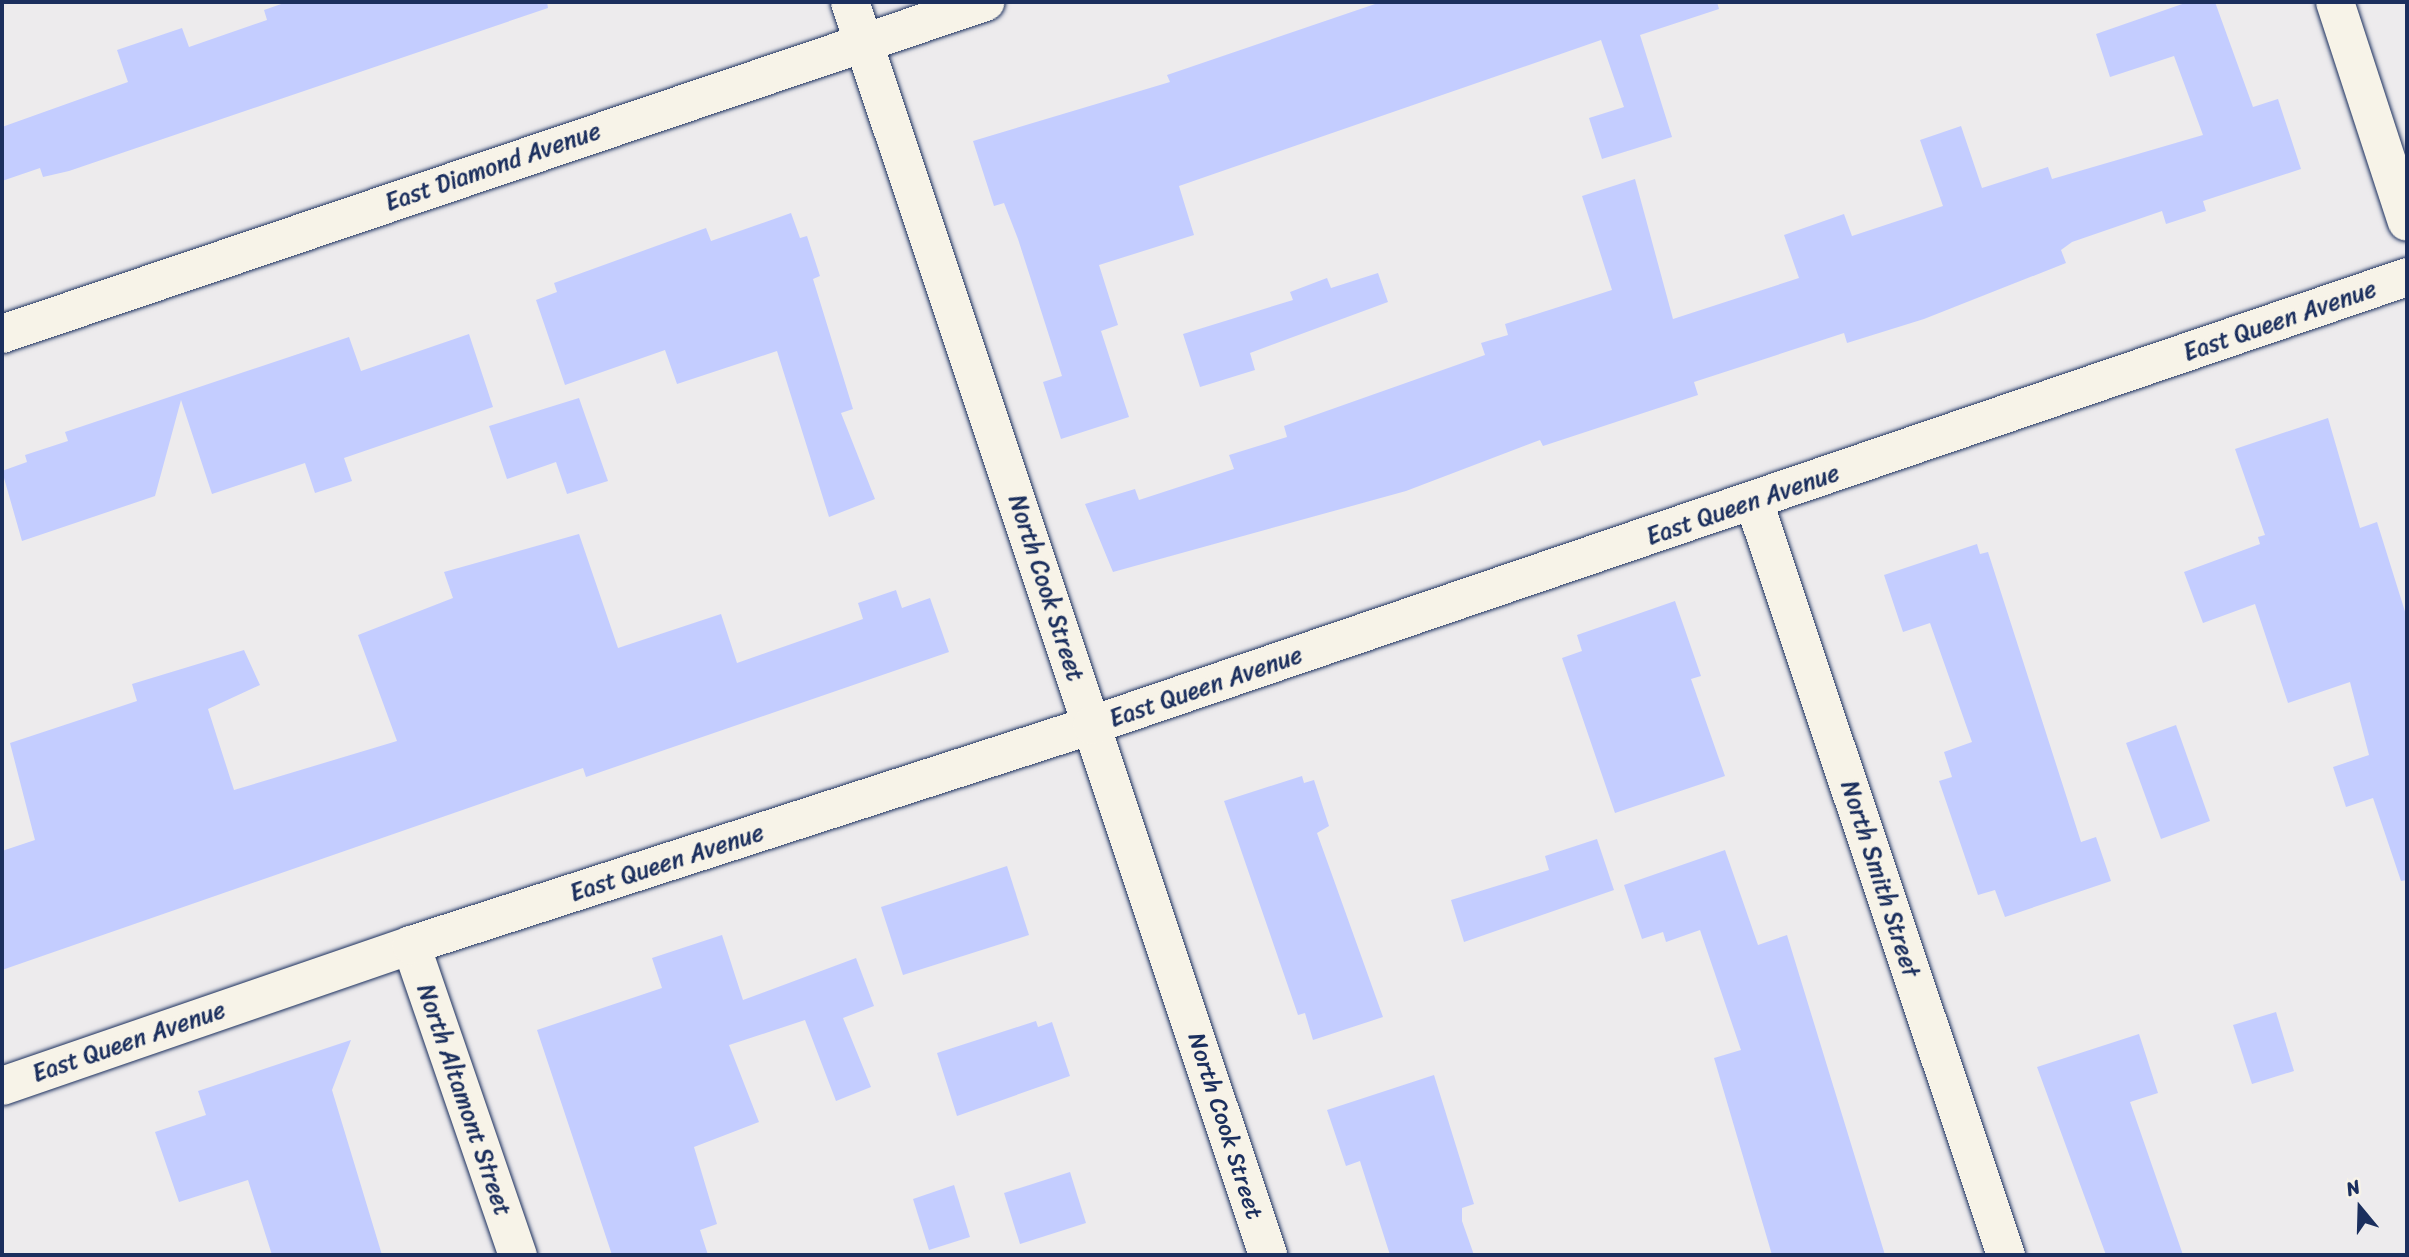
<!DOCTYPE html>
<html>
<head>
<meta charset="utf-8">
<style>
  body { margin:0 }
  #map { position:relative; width:2409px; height:1257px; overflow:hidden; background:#edebed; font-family:Sriracha,sans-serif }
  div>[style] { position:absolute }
  .building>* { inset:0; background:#c4cdff }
  .roads { filter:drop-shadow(0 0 2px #1b2f5e) drop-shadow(0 0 2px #1b2f5e) }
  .street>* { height:38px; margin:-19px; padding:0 19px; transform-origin:19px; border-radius:19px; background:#f7f3e8 }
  span { translate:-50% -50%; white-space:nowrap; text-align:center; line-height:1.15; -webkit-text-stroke:5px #f7f3e8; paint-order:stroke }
  .street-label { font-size:24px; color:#1b2f5e }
  .frame { position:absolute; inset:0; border:4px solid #1b2f5e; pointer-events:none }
  .north { position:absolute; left:2325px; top:1173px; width:70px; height:70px; -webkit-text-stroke:5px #f7f3e8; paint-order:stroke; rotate:341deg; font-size:19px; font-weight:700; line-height:28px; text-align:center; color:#1b2f5e }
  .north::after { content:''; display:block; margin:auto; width:24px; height:32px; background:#1b2f5e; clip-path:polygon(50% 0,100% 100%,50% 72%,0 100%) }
</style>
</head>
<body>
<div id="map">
  <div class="building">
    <div style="clip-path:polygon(287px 2px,547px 2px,548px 8px,69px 171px,43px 177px,40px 168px,2px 181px,2px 127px,128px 82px,117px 50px,182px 28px,189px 47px,267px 20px,264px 10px)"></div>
    <div style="clip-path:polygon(1381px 2px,1717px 2px,1719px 9px,1640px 35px,1672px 137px,1602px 159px,1589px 118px,1624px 107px,1601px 40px,1179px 186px,1194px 235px,1099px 265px,1118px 325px,1101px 331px,1129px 417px,1061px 439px,1043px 382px,1062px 376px,1018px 239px,1004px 203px,994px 206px,973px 141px,1170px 82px,1167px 75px)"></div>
    <div style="clip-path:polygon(2188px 2px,2215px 2px,2253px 107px,2278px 99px,2301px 169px,2203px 201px,2206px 211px,2166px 224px,2162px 211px,2072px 242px,2061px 250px,2066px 263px,1924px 319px,1847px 343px,1844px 333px,1694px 382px,1698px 395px,1543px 446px,1540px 440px,1406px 491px,1113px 572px,1085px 504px,1135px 489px,1139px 500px,1234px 469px,1229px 455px,1287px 437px,1284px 426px,1485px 355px,1481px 343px,1508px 335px,1505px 324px,1612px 290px,1582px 196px,1635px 179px,1673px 319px,1799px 278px,1784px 235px,1844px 214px,1852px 236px,1943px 206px,1920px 140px,1961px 126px,1982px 188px,2048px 167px,2052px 179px,2203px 135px,2174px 56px,2110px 77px,2096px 34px)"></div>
    <div style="clip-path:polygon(791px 213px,800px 238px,807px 236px,820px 276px,813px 279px,853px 409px,841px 413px,875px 499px,829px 517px,777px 351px,677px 384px,665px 350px,565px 385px,536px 300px,557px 292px,554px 283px,706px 228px,711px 241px)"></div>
    <div style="clip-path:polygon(1378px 273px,1388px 302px,1250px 353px,1255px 370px,1200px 387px,1183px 334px,1293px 300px,1290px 292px,1327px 278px,1331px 288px)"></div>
    <div style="clip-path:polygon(469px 334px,493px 407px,344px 458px,352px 481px,315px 493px,305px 463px,212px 494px,181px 400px,155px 496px,22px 541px,2px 471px,27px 462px,25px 455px,68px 441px,65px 432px,349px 337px,361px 371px)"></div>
    <div style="clip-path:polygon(579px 398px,608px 481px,567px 494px,556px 462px,507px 479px,489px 426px)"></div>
    <div style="clip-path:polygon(2328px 418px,2360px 528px,2377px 522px,2407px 618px,2407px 880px,2401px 881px,2373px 798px,2346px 807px,2333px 767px,2369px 755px,2350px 682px,2288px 703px,2255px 604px,2203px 623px,2184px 572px,2260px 544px,2258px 537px,2265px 535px,2235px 449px)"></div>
    <div style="clip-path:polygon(579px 534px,618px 648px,721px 614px,737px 663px,863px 619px,858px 603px,896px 590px,902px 608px,930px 598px,949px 652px,586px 777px,583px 768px,2px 970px,2px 851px,35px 840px,10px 743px,137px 701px,132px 684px,244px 650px,260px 685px,208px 709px,234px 790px,397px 741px,358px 635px,453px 598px,444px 572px)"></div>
    <div style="clip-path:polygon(1977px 544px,1980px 554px,1988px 552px,2081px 842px,2096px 837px,2111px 881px,2005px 917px,1995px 890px,1978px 895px,1939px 781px,1952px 777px,1944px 752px,1972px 742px,1930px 623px,1903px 632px,1884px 575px)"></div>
    <div style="clip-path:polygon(1675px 601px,1701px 676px,1691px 679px,1725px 776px,1615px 813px,1562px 658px,1582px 651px,1577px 635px)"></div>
    <div style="clip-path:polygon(2176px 725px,2210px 821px,2161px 839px,2126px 743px)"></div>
    <div style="clip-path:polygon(1302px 776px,1304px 783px,1314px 780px,1329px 826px,1317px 833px,1383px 1017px,1313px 1040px,1305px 1013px,1298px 1015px,1224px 801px)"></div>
    <div style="clip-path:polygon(1597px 839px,1614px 890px,1464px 942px,1451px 900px,1549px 870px,1545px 856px)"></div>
    <div style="clip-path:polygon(1725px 850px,1758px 945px,1787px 935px,1885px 1255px,1772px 1255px,1714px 1058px,1741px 1050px,1700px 930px,1666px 942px,1663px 932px,1642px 939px,1624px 885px)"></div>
    <div style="clip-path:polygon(1007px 866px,1029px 935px,903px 975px,881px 907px)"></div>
    <div style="clip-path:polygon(722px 935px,743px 1000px,856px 958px,874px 1006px,843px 1018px,871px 1087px,836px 1101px,805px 1020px,729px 1045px,759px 1122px,694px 1147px,717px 1224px,700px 1230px,708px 1255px,612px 1255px,537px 1030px,662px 988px,652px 958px)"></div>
    <div style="clip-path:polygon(2276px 1012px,2294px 1071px,2252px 1084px,2233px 1025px)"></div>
    <div style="clip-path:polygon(1036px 1021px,1038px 1027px,1052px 1022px,1070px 1076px,957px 1116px,937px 1053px)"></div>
    <div style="clip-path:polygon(2139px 1034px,2158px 1093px,2130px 1102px,2183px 1255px,2106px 1255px,2037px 1067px)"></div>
    <div style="clip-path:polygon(351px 1040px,332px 1090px,382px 1255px,272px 1255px,248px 1180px,179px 1202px,155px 1132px,206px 1115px,198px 1091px)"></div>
    <div style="clip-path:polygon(1434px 1075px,1474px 1204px,1462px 1208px,1462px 1221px,1474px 1255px,1390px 1255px,1360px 1161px,1346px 1166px,1327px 1110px)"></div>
    <div style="clip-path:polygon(1070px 1172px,1086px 1223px,1020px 1244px,1004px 1193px)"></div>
    <div style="clip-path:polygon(954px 1185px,970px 1237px,929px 1250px,913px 1199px)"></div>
  </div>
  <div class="roads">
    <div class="street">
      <div style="left:850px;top:2px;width:1321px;rotate:71.55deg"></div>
      <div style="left:2335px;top:2px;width:231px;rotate:71.9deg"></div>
      <div style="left:2px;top:334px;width:1038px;rotate:-18.66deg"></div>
      <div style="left:1754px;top:502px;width:794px;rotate:71.5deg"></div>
      <div style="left:411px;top:945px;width:328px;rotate:71deg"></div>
      <div style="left:2px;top:1086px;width:433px;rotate:-19deg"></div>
      <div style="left:411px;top:945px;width:716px;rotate:-17.9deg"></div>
      <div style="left:1092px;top:725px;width:1389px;rotate:-18.81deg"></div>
    </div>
  </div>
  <div class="street-label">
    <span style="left:493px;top:167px;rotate:-19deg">East Diamond Avenue</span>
    <span style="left:2280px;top:321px;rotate:-19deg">East Queen Avenue</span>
    <span style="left:1743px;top:505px;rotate:-19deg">East Queen Avenue</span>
    <span style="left:1046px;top:588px;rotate:72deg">North Cook Street</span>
    <span style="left:1206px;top:687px;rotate:-19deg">East Queen Avenue</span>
    <span style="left:667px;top:863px;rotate:-18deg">East Queen Avenue</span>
    <span style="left:1880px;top:879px;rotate:72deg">North Smith Street</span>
    <span style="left:129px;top:1042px;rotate:-19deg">East Queen Avenue</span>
    <span style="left:464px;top:1100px;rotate:71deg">North Altamont Street</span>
    <span style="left:1225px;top:1126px;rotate:72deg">North Cook Street</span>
  </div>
  <div class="frame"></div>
  <div class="north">N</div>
</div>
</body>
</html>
